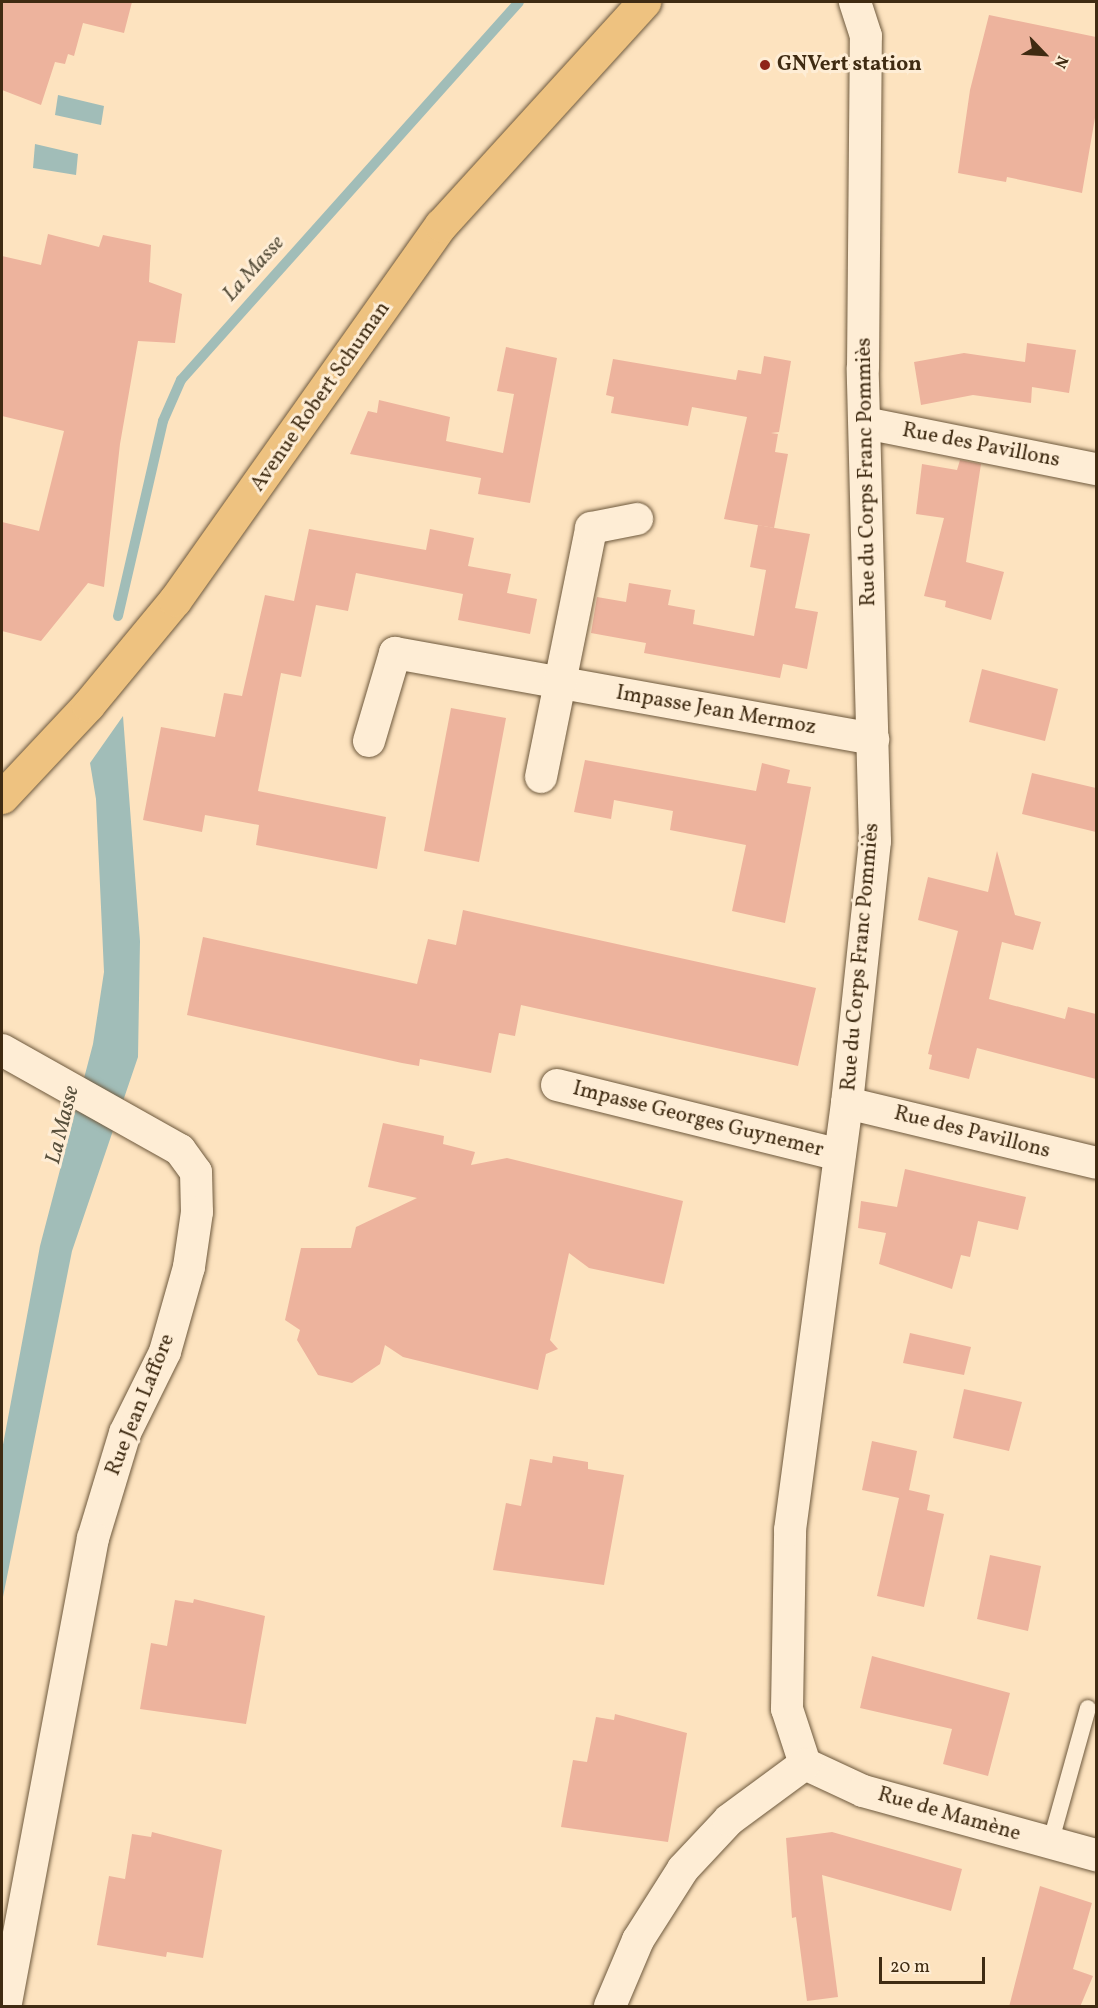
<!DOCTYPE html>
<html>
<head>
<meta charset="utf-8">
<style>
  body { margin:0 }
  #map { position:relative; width:1098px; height:2008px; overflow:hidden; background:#fde3bf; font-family:Vollkorn,serif }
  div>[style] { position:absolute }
  .water>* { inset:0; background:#a1bdb8 }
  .stream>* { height:10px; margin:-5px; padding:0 5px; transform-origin:5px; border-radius:5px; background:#a1bdb8 }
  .building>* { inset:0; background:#edb39d }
  .roads { filter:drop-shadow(0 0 2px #6e593d) drop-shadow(0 0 2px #6e593d) }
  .lane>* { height:16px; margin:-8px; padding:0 8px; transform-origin:8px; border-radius:8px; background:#feedd5 }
  .street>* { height:32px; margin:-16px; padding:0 16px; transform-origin:16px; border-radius:16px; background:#feedd5 }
  .primary>* { height:33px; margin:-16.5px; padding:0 16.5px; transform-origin:16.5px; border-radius:16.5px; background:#eec280 }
  .dots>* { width:16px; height:16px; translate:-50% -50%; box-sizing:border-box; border:3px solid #feedd5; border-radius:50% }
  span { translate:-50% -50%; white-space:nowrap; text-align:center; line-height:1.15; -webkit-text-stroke:6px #feedd5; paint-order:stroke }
  .poi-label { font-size:21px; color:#3f2b12; font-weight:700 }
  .left { translate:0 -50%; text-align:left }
  .street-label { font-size:21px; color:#3f2b12 }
  .water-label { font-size:22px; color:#58503c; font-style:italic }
  .frame { position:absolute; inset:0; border:3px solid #3f2b12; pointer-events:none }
  .north { position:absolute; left:1014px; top:24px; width:60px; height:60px; -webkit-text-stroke:4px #feedd5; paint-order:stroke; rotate:115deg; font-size:16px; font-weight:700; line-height:24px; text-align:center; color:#3f2b12 }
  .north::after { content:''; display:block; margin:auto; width:21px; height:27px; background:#3f2b12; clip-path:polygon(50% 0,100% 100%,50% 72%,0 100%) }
  .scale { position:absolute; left:879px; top:1957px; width:106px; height:27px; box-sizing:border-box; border:3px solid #3f2b12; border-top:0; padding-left:8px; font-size:18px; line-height:21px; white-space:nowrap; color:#3f2b12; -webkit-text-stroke:4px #feedd5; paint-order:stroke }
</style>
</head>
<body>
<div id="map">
  <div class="water">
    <div style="clip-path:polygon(58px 95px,104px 106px,101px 125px,55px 115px)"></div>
    <div style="clip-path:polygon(35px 144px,78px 154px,76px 175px,33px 168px)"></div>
    <div style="clip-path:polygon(123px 716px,140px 941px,138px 1057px,72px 1251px,2px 1602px,2px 1450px,40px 1246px,93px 1044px,104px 972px,96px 799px,90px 763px)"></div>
  </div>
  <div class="stream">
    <div style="left:118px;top:616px;width:200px;rotate:-77deg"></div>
    <div style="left:163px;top:421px;width:45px;rotate:-66.3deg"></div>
    <div style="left:181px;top:380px;width:507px;rotate:-48.2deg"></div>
  </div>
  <div class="building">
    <div style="clip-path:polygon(2px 2px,132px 2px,124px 33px,83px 23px,74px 56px,68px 54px,65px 64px,55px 62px,41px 105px,2px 90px)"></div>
    <div style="clip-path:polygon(989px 15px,1096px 37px,1096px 112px,1082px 193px,1007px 177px,1006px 182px,958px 173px,970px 90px)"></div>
    <div style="clip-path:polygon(48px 234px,99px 247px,103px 235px,151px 245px,149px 282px,182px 294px,175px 343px,138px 341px,120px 444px,104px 587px,88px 583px,41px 641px,2px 631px,2px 522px,39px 531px,64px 431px,2px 416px,2px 256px,41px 265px)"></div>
    <div style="clip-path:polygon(1027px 343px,1076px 350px,1069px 393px,1032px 387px,1031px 403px,973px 395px,921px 405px,914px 362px,964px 353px,1025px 362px)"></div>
    <div style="clip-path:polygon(506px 347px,557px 358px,530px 503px,478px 494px,481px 478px,350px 454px,368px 411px,377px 413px,379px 400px,450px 417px,446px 441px,503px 453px,514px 394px,497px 391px)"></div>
    <div style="clip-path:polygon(764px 356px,791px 361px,779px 432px,771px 433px,778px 434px,775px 452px,788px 454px,774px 528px,724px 519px,747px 417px,692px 407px,688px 426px,611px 413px,614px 397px,606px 395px,613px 359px,736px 380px,738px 370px,761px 374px)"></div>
    <div style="clip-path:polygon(960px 460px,981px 464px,966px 562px,1004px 572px,991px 620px,945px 607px,946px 601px,924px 596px,944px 518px,916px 514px,922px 464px,957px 470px)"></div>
    <div style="clip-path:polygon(758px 525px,810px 534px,795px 608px,818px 612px,807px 669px,783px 664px,780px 678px,644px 653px,646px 643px,591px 633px,597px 597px,626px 602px,629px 583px,671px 590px,668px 605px,695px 610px,693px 624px,754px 636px,766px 570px,750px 567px)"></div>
    <div style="clip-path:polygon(309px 529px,426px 550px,430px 529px,474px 538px,468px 566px,511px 574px,507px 593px,537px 599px,530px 634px,458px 620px,463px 594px,356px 573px,348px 611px,316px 605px,301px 677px,281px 673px,258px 791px,386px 817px,377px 869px,256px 845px,259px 825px,205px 815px,202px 832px,143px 820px,161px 727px,215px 737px,224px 693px,242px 696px,265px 595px,294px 601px)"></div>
    <div style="clip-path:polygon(982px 669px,1058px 689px,1045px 741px,969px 722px)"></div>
    <div style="clip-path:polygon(451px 708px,506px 718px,479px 862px,424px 851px)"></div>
    <div style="clip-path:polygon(585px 760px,756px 791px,762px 763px,790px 770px,787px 783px,811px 787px,785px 923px,732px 911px,746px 845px,670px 830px,673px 811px,614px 800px,611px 819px,574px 812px)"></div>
    <div style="clip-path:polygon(1032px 773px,1096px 788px,1096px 832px,1022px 814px)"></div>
    <div style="clip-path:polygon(997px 851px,1015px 915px,1041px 922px,1033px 950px,1002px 942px,989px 999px,1065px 1019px,1068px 1007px,1096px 1014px,1096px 1079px,977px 1048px,969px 1079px,929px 1069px,932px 1055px,928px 1054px,958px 931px,918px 920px,928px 877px,988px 892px)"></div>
    <div style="clip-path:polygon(463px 910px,816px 988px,798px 1066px,521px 1005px,515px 1036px,499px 1033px,491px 1073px,420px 1059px,419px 1066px,402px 1063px,187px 1015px,203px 937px,417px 984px,428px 939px,456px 945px)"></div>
    <div style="clip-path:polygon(383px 1123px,444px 1136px,443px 1144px,475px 1152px,471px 1165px,507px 1158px,683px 1201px,664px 1284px,589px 1268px,569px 1253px,550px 1340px,558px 1349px,546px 1354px,538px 1390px,403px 1357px,385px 1345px,380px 1364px,352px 1383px,318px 1375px,297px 1340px,300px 1330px,285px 1320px,301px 1248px,351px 1248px,356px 1227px,417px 1198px,368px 1187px)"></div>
    <div style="clip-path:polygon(905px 1169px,1026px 1197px,1018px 1230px,978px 1221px,970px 1257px,961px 1255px,952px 1289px,879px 1264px,886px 1233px,858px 1228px,861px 1201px,897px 1207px)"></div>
    <div style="clip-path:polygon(910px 1333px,971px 1347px,964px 1375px,903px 1363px)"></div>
    <div style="clip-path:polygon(964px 1389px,1022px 1402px,1009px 1451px,953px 1438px)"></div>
    <div style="clip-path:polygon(872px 1441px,917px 1451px,909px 1490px,930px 1495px,927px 1510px,944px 1514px,924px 1607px,877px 1596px,899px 1498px,862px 1490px)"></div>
    <div style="clip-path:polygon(553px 1456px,588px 1462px,588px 1469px,624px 1475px,604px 1585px,493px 1570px,506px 1503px,521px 1506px,530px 1459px,552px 1463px)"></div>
    <div style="clip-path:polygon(990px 1555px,1041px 1566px,1028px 1631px,977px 1619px)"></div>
    <div style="clip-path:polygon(194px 1599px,265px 1616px,246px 1724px,140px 1709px,151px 1643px,167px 1646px,175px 1600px,193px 1603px)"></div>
    <div style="clip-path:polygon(872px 1656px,1010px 1693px,988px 1776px,943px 1764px,952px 1729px,860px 1708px)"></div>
    <div style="clip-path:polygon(615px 1714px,687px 1733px,668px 1842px,561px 1827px,573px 1760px,587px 1762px,596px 1717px,614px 1720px)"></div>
    <div style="clip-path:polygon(152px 1832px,222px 1850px,203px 1958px,167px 1952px,166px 1957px,97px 1945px,109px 1876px,125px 1879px,132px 1834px,151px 1837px)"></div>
    <div style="clip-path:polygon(832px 1832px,962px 1869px,951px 1911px,822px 1875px,838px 1997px,807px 2001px,796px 1917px,792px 1918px,786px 1838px)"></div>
    <div style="clip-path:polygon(1040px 1886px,1092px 1903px,1073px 1969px,1093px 1976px,1080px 2007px,1009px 2007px)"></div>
  </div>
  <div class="roads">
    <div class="lane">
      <div style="left:1050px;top:1844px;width:141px;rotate:-74.4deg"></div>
    </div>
    <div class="street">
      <div style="left:865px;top:423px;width:236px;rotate:11.3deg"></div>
      <div style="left:369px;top:741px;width:92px;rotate:-73.5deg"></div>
      <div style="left:395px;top:653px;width:486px;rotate:10.2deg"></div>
      <div style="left:541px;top:777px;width:254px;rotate:-78.6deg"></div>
      <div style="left:591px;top:528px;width:47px;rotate:-11.1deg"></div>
      <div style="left:2px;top:1050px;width:204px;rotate:29.3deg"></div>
      <div style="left:180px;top:1150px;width:27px;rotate:54deg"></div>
      <div style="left:196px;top:1172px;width:40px;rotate:88.6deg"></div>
      <div style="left:197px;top:1212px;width:56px;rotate:98.3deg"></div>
      <div style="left:189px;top:1267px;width:88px;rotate:105.8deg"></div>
      <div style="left:165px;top:1352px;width:90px;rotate:116.3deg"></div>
      <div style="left:125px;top:1433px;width:110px;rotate:106.9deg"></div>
      <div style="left:93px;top:1538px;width:476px;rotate:100.6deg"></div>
      <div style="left:557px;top:1085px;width:291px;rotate:13.9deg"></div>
      <div style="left:847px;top:1103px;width:256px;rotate:13.5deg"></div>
      <div style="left:805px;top:1764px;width:58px;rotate:-108.1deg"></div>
      <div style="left:787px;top:1709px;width:179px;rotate:-89deg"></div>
      <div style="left:790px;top:1530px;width:431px;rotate:-82.4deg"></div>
      <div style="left:847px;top:1103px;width:263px;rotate:-83.9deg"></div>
      <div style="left:875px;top:841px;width:473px;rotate:-91.5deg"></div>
      <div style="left:863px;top:368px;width:332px;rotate:-89.5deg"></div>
      <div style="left:866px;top:36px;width:36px;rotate:-108deg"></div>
      <div style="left:805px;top:1764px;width:64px;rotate:25deg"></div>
      <div style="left:863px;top:1791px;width:242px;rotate:15.4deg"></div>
      <div style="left:610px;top:2006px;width:72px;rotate:-67deg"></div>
      <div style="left:638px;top:1940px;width:84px;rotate:-57.6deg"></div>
      <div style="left:683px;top:1869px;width:67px;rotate:-46.8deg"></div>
      <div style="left:729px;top:1820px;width:94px;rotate:-36.4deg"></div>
    </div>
    <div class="primary">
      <div style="left:2px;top:797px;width:126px;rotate:-46.9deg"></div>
      <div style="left:88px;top:705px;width:136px;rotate:-50.4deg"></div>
      <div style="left:175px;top:600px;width:460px;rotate:-54.7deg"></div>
      <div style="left:441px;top:225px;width:302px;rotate:-47.7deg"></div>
    </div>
  </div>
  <div class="dots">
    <div style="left:765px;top:65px;background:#8f2418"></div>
  </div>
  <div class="poi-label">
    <span class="left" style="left:777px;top:65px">GNVert station</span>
  </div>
  <div class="street-label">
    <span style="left:321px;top:397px;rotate:-55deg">Avenue Robert Schuman</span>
    <span style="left:981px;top:446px;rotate:11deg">Rue des Pavillons</span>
    <span style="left:867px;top:472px;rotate:-91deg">Rue du Corps Franc Pommiès</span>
    <span style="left:716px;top:711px;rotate:10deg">Impasse Jean Mermoz</span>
    <span style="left:861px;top:957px;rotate:-85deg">Rue du Corps Franc Pommiès</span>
    <span style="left:698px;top:1120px;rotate:14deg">Impasse Georges Guynemer</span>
    <span style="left:972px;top:1133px;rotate:14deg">Rue des Pavillons</span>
    <span style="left:141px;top:1405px;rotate:-68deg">Rue Jean Laffore</span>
    <span style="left:949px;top:1815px;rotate:16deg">Rue de Mamène</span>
  </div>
  <div class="water-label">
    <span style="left:254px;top:269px;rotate:-48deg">La Masse</span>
    <span style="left:63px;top:1125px;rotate:-76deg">La Masse</span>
  </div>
  <div class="frame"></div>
  <div class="north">N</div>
  <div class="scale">20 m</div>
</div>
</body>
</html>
